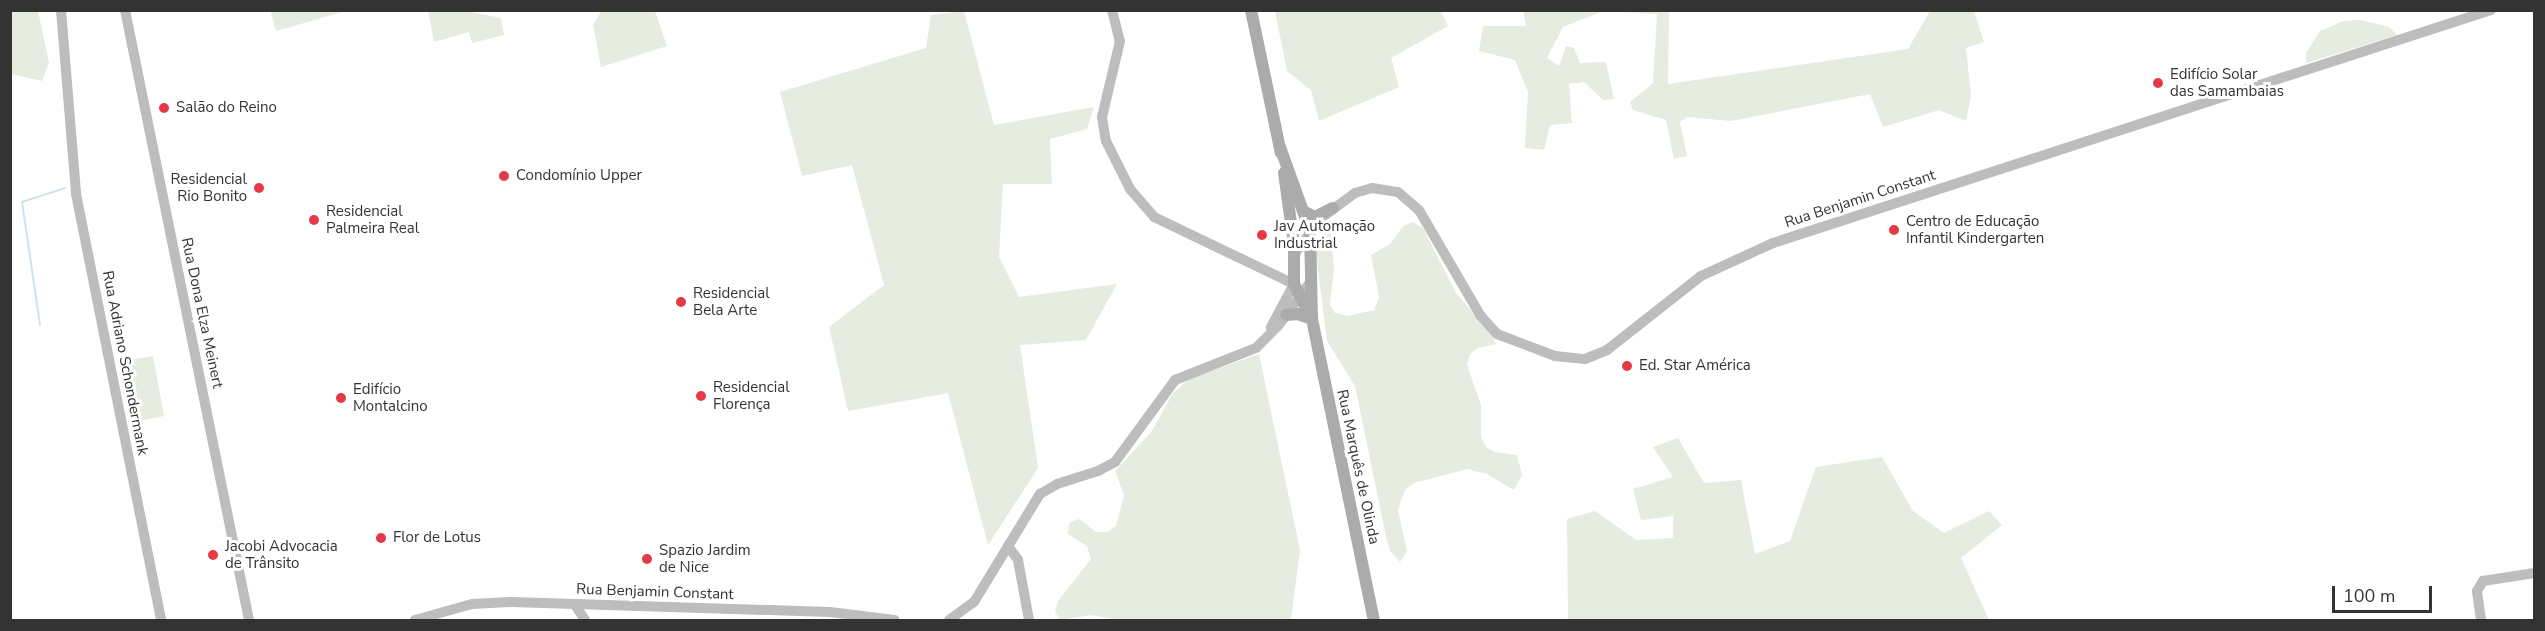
<!DOCTYPE html>
<html>
<head>
<meta charset="utf-8">
<style>
  body { margin:0 }
  #map { position:relative; width:2545px; height:631px; overflow:hidden; background:#fff; font-family:"Nunito Sans",sans-serif }
  div>[style] { position:absolute }
  .green>* { inset:0; background:#e6ecdf }
  .stream>* { height:2px; margin:-1px; padding:0 1px; transform-origin:1px; border-radius:1px; background:#cfe2ee }
  .secondary>* { height:10px; margin:-5px; padding:0 5px; transform-origin:5px; border-radius:5px; background:#bdbdbd }
  .primary>* { height:12px; margin:-6px; padding:0 6px; transform-origin:6px; border-radius:6px; background:#ababab }
  .dots>* { width:16px; height:16px; translate:-50% -50%; box-sizing:border-box; border:3px solid #fff; border-radius:50% }
  span { translate:-50% -50%; white-space:nowrap; text-align:center; line-height:1.15; -webkit-text-stroke:6px #fff; paint-order:stroke }
  .poi-label { font-size:15px; color:#333 }
  .left { translate:0 -50%; text-align:left }
  .right { translate:-100% -50%; text-align:right }
  .street-label { font-size:15px; color:#333 }
  .frame { position:absolute; inset:0; border:12px solid #333; pointer-events:none }
  .scale { position:absolute; left:2332px; top:586px; width:100px; height:27px; box-sizing:border-box; border:3px solid #333; border-top:0; padding-left:8px; font-size:18px; line-height:21px; white-space:nowrap; color:#333; -webkit-text-stroke:4px #fff; paint-order:stroke }
</style>
</head>
<body>
<div id="map">
  <div class="green">
    <div style="clip-path:polygon(11px 10px,38px 11px,49px 63px,42px 81px,11px 74px)"></div>
    <div style="clip-path:polygon(270px 10px,346px 10px,346px 11px,276px 31px)"></div>
    <div style="clip-path:polygon(1523px 10px,1669px 11px,1668px 84px,1908px 49px,1930px 11px,1974px 11px,1984px 42px,1966px 48px,1971px 96px,1966px 121px,1939px 110px,1883px 127px,1870px 94px,1731px 121px,1687px 117px,1680px 122px,1687px 156px,1674px 159px,1666px 120px,1633px 110px,1630px 102px,1653px 83px,1657px 14px,1603px 11px,1563px 27px,1547px 58px,1559px 66px,1566px 46px,1574px 48px,1580px 63px,1606px 62px,1614px 99px,1603px 100px,1584px 82px,1569px 84px,1572px 123px,1550px 125px,1544px 150px,1525px 148px,1528px 92px,1515px 60px,1479px 51px,1483px 26px,1526px 26px)"></div>
    <div style="clip-path:polygon(428px 11px,467px 11px,501px 18px,504px 35px,472px 43px,469px 32px,434px 42px)"></div>
    <div style="clip-path:polygon(601px 11px,655px 11px,667px 46px,601px 67px,593px 25px)"></div>
    <div style="clip-path:polygon(964px 11px,994px 125px,1094px 107px,1087px 129px,1050px 139px,1052px 184px,1003px 184px,999px 257px,1019px 297px,1117px 284px,1086px 340px,1020px 345px,1038px 468px,988px 545px,948px 393px,848px 411px,829px 327px,884px 285px,852px 165px,802px 176px,780px 92px,926px 48px,931px 15px)"></div>
    <div style="clip-path:polygon(1275px 11px,1441px 11px,1448px 26px,1391px 58px,1399px 87px,1319px 121px,1311px 90px,1287px 71px)"></div>
    <div style="clip-path:polygon(2360px 20px,2389px 27px,2397px 35px,2306px 63px,2306px 53px,2320px 31px,2343px 21px)"></div>
    <div style="clip-path:polygon(1413px 222px,1423px 228px,1456px 293px,1492px 335px,1496px 344px,1478px 348px,1470px 354px,1467px 365px,1481px 405px,1481px 437px,1486px 447px,1495px 452px,1517px 455px,1522px 475px,1514px 490px,1487px 474px,1467px 469px,1414px 483px,1405px 490px,1398px 510px,1407px 551px,1400px 562px,1390px 551px,1386px 537px,1355px 386px,1327px 341px,1316px 254px,1323px 227px,1330px 223px,1334px 269px,1330px 304px,1335px 313px,1347px 316px,1374px 310px,1379px 297px,1371px 255px,1390px 244px,1403px 226px)"></div>
    <div style="clip-path:polygon(1259px 354px,1300px 550px,1291px 620px,1119px 620px,1091px 615px,1060px 620px,1055px 611px,1058px 601px,1091px 559px,1087px 546px,1068px 534px,1069px 523px,1079px 519px,1096px 532px,1107px 532px,1116px 526px,1124px 495px,1115px 471px,1152px 431px,1173px 393px,1189px 379px)"></div>
    <div style="clip-path:polygon(153px 356px,164px 416px,129px 423px,118px 362px)"></div>
    <div style="clip-path:polygon(1678px 438px,1704px 483px,1741px 480px,1755px 554px,1790px 541px,1816px 467px,1882px 457px,1913px 511px,1944px 533px,1989px 511px,2002px 525px,1961px 558px,1989px 620px,1568px 620px,1567px 519px,1595px 511px,1636px 540px,1673px 538px,1673px 516px,1641px 520px,1633px 489px,1673px 477px,1653px 447px)"></div>
  </div>
  <div class="stream">
    <div style="left:40px;top:325px;width:124px;rotate:-98.3deg"></div>
    <div style="left:22px;top:202px;width:45px;rotate:-18deg"></div>
  </div>
  <div class="secondary">
    <div style="left:61px;top:10px;width:185px;rotate:85.3deg"></div>
    <div style="left:76px;top:194px;width:434px;rotate:78.7deg"></div>
    <div style="left:125px;top:10px;width:622px;rotate:78.51deg"></div>
    <div style="left:1112px;top:10px;width:32px;rotate:76deg"></div>
    <div style="left:1120px;top:41px;width:78px;rotate:103.3deg"></div>
    <div style="left:1102px;top:117px;width:24px;rotate:81deg"></div>
    <div style="left:1106px;top:141px;width:54px;rotate:63.4deg"></div>
    <div style="left:1130px;top:189px;width:37px;rotate:49deg"></div>
    <div style="left:1154px;top:217px;width:155px;rotate:25.6deg"></div>
    <div style="left:1294px;top:284px;width:49px;rotate:118.1deg"></div>
    <div style="left:1294px;top:255px;width:44px;rotate:-54.2deg"></div>
    <div style="left:1320px;top:219px;width:44px;rotate:-36.6deg"></div>
    <div style="left:1355px;top:193px;width:18px;rotate:-16deg"></div>
    <div style="left:1372px;top:188px;width:26px;rotate:9deg"></div>
    <div style="left:1398px;top:192px;width:28px;rotate:41deg"></div>
    <div style="left:1419px;top:210px;width:121px;rotate:59.8deg"></div>
    <div style="left:1480px;top:315px;width:25px;rotate:48deg"></div>
    <div style="left:1497px;top:334px;width:62px;rotate:20.8deg"></div>
    <div style="left:1555px;top:356px;width:30px;rotate:6deg"></div>
    <div style="left:1585px;top:359px;width:24px;rotate:-22deg"></div>
    <div style="left:1607px;top:350px;width:120px;rotate:-38.2deg"></div>
    <div style="left:1701px;top:276px;width:79px;rotate:-24.6deg"></div>
    <div style="left:1773px;top:243px;width:755px;rotate:-17.98deg"></div>
    <div style="left:1008px;top:546px;width:17px;rotate:54deg"></div>
    <div style="left:1018px;top:560px;width:61px;rotate:79.6deg"></div>
    <div style="left:575px;top:605px;width:18px;rotate:56deg"></div>
    <div style="left:415px;top:620px;width:59px;rotate:-15.7deg"></div>
    <div style="left:472px;top:604px;width:40px;rotate:-2.9deg"></div>
    <div style="left:512px;top:602px;width:318px;rotate:1.8deg"></div>
    <div style="left:830px;top:612px;width:65px;rotate:7deg"></div>
    <div style="left:949px;top:620px;width:31px;rotate:-36deg"></div>
    <div style="left:974px;top:602px;width:127px;rotate:-58.6deg"></div>
    <div style="left:1040px;top:494px;width:20px;rotate:-30deg"></div>
    <div style="left:1057px;top:484px;width:43px;rotate:-17.6deg"></div>
    <div style="left:1098px;top:471px;width:19px;rotate:-28deg"></div>
    <div style="left:1115px;top:462px;width:102px;rotate:-53.8deg"></div>
    <div style="left:1175px;top:380px;width:87px;rotate:-21.6deg"></div>
    <div style="left:1256px;top:348px;width:31px;rotate:-45deg"></div>
    <div style="left:1278px;top:326px;width:56px;rotate:-53.7deg"></div>
    <div style="left:2481px;top:620px;width:29px;rotate:-98deg"></div>
    <div style="left:2477px;top:591px;width:12px;rotate:-59deg"></div>
    <div style="left:2483px;top:581px;width:52px;rotate:-8.9deg"></div>
  </div>
  <div class="primary">
    <div style="left:1251px;top:10px;width:146px;rotate:78.2deg"></div>
    <div style="left:1280px;top:147px;width:89px;rotate:70.3deg"></div>
    <div style="left:1310px;top:231px;width:88px;rotate:88.7deg"></div>
    <div style="left:1312px;top:319px;width:307px;rotate:78.4deg"></div>
    <div style="left:1284px;top:173px;width:72px;rotate:82deg"></div>
    <div style="left:1294px;top:244px;width:40px;rotate:90deg"></div>
    <div style="left:1294px;top:284px;width:36px;rotate:63deg"></div>
    <div style="left:1303px;top:211px;width:13px;rotate:27deg"></div>
    <div style="left:1315px;top:217px;width:20px;rotate:-27deg"></div>
    <div style="left:1286px;top:315px;width:12px;rotate:-5deg"></div>
    <div style="left:1298px;top:314px;width:15px;rotate:20deg"></div>
  </div>
  <div class="dots">
    <div style="left:2158px;top:83px;background:#e63946"></div>
    <div style="left:164px;top:108px;background:#e63946"></div>
    <div style="left:504px;top:176px;background:#e63946"></div>
    <div style="left:259px;top:188px;background:#e63946"></div>
    <div style="left:314px;top:220px;background:#e63946"></div>
    <div style="left:1894px;top:230px;background:#e63946"></div>
    <div style="left:1262px;top:235px;background:#e63946"></div>
    <div style="left:681px;top:302px;background:#e63946"></div>
    <div style="left:1627px;top:366px;background:#e63946"></div>
    <div style="left:701px;top:396px;background:#e63946"></div>
    <div style="left:341px;top:398px;background:#e63946"></div>
    <div style="left:381px;top:538px;background:#e63946"></div>
    <div style="left:213px;top:555px;background:#e63946"></div>
    <div style="left:647px;top:559px;background:#e63946"></div>
  </div>
  <div class="poi-label">
    <span class="left" style="left:2170px;top:83px">Edifício Solar<br>das Samambaias</span>
    <span class="left" style="left:176px;top:108px">Salão do Reino</span>
    <span class="left" style="left:516px;top:176px">Condomínio Upper</span>
    <span class="right" style="left:247px;top:188px">Residencial<br>Rio Bonito</span>
    <span class="left" style="left:326px;top:220px">Residencial<br>Palmeira Real</span>
    <span class="left" style="left:1906px;top:230px">Centro de Educação<br>Infantil Kindergarten</span>
    <span class="left" style="left:1274px;top:235px">Jav Automação<br>Industrial</span>
    <span class="left" style="left:693px;top:302px">Residencial<br>Bela Arte</span>
    <span class="left" style="left:1639px;top:366px">Ed. Star América</span>
    <span class="left" style="left:713px;top:396px">Residencial<br>Florença</span>
    <span class="left" style="left:353px;top:398px">Edifício<br>Montalcino</span>
    <span class="left" style="left:393px;top:538px">Flor de Lotus</span>
    <span class="left" style="left:225px;top:555px">Jacobi Advocacia<br>de Trânsito</span>
    <span class="left" style="left:659px;top:559px">Spazio Jardim<br>de Nice</span>
  </div>
  <div class="street-label">
    <span style="left:1860px;top:199px;rotate:-18deg">Rua Benjamin Constant</span>
    <span style="left:202px;top:313px;rotate:78deg">Rua Dona Elza Meinert</span>
    <span style="left:125px;top:363px;rotate:79deg">Rua Adriano Schondermank</span>
    <span style="left:1358px;top:467px;rotate:78deg">Rua Marquês de Olinda</span>
    <span style="left:655px;top:592px;rotate:2deg">Rua Benjamin Constant</span>
  </div>
  <div class="frame"></div>
  <div class="scale">100 m</div>
</div>
</body>
</html>
